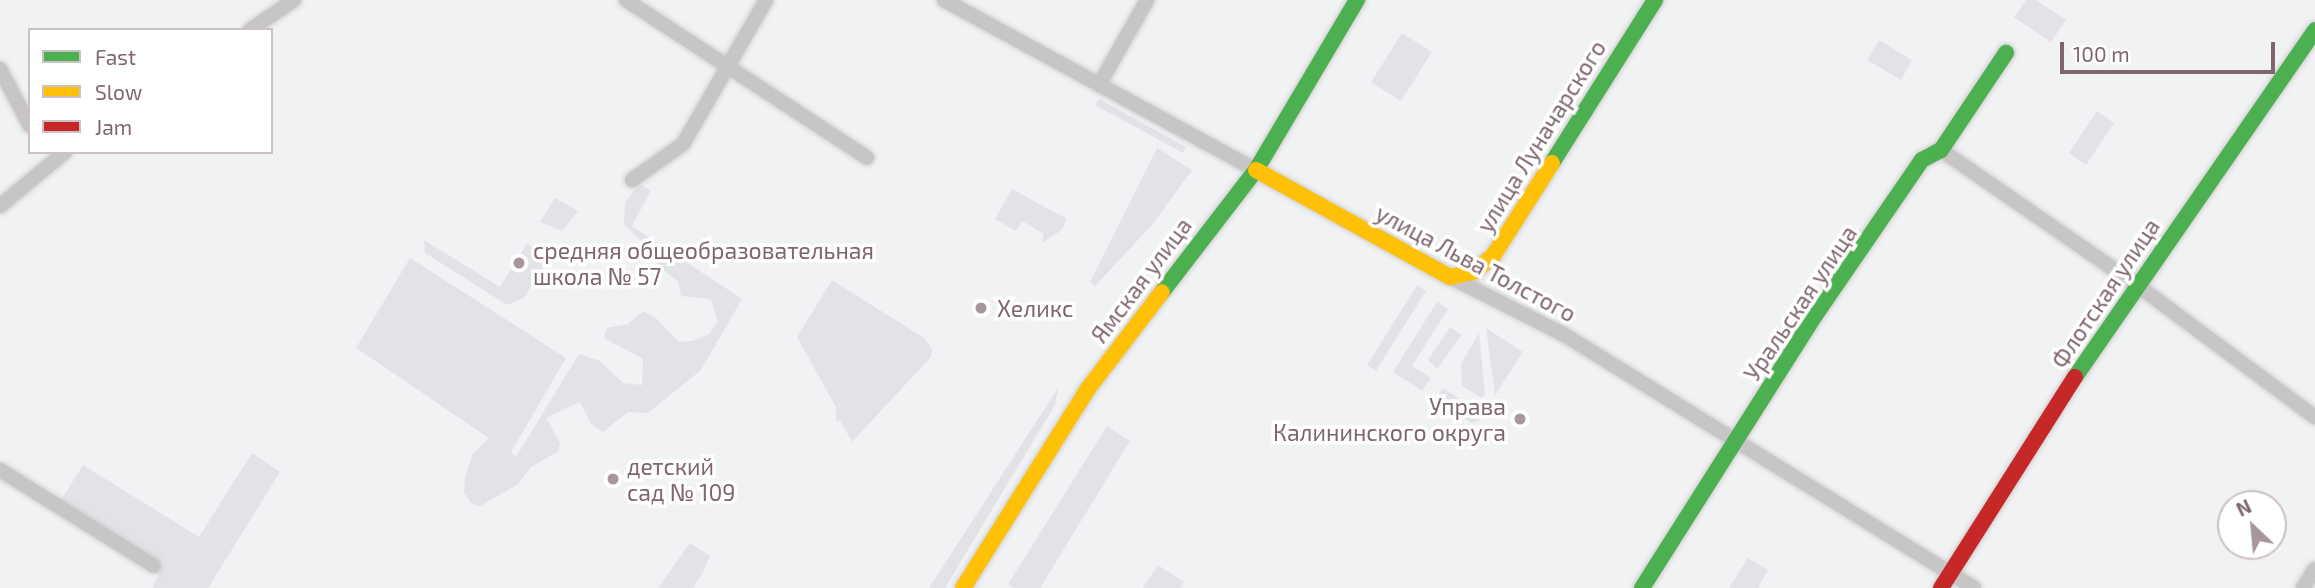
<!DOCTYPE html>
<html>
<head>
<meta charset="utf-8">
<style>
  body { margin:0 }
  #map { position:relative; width:2315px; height:588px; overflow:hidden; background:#f1f2f3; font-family:"Exo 2",sans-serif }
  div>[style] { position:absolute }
  .green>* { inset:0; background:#e2e3e7 }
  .roads { filter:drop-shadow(0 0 2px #cfcecf) drop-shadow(0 0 2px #cfcecf) }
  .street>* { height:14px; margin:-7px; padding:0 7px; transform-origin:7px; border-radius:7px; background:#c7c5c6 }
  .fast>* { height:16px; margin:-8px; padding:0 8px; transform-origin:8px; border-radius:8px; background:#4caf50 }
  .slow>* { height:16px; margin:-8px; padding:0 8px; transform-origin:8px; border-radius:8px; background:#ffc107 }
  .jam>* { height:16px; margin:-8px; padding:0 8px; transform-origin:8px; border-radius:8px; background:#c62828 }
  .dots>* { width:19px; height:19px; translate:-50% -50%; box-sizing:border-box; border:4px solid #fff; border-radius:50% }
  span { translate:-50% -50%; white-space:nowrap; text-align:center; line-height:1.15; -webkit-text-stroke:7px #fff; paint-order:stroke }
  .street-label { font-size:23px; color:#7f656d }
  .poi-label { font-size:23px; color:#7f656d }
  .left { translate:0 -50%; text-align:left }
  .right { translate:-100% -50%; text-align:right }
  .legend { position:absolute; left:28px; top:28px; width:245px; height:126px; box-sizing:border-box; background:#fff; border:2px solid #ccc1c5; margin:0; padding:9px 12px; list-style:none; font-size:21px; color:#7f656d }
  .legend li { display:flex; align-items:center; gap:14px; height:35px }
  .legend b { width:35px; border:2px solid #ccc1c5 }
  .north { position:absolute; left:2217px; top:490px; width:70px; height:70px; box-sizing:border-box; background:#fff; border:2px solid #ccc1c5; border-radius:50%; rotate:334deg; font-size:19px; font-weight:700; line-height:28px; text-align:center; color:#7f656d }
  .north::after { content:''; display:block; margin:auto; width:24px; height:32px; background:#a7969c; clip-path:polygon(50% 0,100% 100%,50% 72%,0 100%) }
  .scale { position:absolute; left:2060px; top:42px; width:215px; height:32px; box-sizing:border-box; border:4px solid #7f656d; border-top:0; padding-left:9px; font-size:21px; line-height:24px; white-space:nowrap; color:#7f656d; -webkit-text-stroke:5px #fff; paint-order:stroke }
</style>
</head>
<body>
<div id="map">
  <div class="green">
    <div style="clip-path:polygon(2026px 0,2036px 0,2066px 20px,2051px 42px,2014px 17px)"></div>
    <div style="clip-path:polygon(1402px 33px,1432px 52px,1401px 101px,1371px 82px)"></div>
    <div style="clip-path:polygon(1879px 40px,1912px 60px,1901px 80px,1867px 60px)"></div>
    <div style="clip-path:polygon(1099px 99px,1186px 147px,1183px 153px,1095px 105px)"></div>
    <div style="clip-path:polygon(2097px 111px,2114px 123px,2086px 165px,2069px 153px)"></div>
    <div style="clip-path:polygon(1157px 148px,1192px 170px,1152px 225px,1095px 286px,1090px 282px)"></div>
    <div style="clip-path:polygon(639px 184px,651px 190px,632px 226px,742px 299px,701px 370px,648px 413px,628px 412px,603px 432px,591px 424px,580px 402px,546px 418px,560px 443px,559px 451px,531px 467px,518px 484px,499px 495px,481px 506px,472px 504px,464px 493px,465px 477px,473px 454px,489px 438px,356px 348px,410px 258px,566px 358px,511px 452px,516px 457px,579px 354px,600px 361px,623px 383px,642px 385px,643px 359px,604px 338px,607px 328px,628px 324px,643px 311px,656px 318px,679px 342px,693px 341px,709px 334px,718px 322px,711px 299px,681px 296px,678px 281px,659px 267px,647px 247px,624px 224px,625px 202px)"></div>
    <div style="clip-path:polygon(1012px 189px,1067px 219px,1062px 230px,1042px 243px,1044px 234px,1022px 221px,1016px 231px,995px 219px)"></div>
    <div style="clip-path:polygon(555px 198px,578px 211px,562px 231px,540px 222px)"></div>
    <div style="clip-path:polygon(424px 240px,500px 287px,527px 243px,539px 252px,543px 268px,524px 298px,507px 305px,425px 253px)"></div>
    <div style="clip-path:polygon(832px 280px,924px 338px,932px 349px,931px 357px,852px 442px,840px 420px,836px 422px,836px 407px,797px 337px)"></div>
    <div style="clip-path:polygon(1417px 285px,1426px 291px,1376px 371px,1367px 365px)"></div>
    <div style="clip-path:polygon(1437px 302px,1448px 309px,1412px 366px,1431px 378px,1422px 391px,1393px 372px)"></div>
    <div style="clip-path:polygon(1450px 327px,1462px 335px,1437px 369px,1428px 360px)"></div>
    <div style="clip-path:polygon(1486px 328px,1523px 352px,1495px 395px)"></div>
    <div style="clip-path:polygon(1479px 333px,1485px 394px,1482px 398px,1462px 386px,1461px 364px)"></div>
    <div style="clip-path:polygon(1058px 388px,1055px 405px,945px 588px,929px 588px)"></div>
    <div style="clip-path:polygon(1443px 388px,1483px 414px,1480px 420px,1472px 423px,1435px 399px)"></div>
    <div style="clip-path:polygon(1107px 426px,1130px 441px,1040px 588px,1014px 588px,1008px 584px)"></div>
    <div style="clip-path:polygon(252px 453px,280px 472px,208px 588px,152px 588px,159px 575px,55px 510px,83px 465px,199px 537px)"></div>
    <div style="clip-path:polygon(690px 543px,710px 556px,702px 574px,692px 588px,658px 588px)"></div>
    <div style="clip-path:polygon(1748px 558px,1768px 570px,1758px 588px,1729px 588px)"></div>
    <div style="clip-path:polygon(1158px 565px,1184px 582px,1180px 588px,1143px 588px)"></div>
  </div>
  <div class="roads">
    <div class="street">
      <div style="left:626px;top:0;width:288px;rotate:33.2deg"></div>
      <div style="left:944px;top:0;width:355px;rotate:28.6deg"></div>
      <div style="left:250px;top:30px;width:53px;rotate:-34.3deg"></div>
      <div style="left:0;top:69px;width:64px;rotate:62.2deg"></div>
      <div style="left:1099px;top:85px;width:98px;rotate:-60.5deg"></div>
      <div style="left:1941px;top:150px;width:238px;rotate:34.6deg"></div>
      <div style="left:2137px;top:285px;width:222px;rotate:36.6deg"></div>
      <div style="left:632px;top:180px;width:62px;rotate:-35.2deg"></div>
      <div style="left:683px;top:144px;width:166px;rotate:-60deg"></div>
      <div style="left:0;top:206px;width:85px;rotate:-39.7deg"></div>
      <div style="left:1450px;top:277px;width:127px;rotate:26.8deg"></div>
      <div style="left:1563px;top:334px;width:483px;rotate:31.7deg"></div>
      <div style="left:0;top:470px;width:181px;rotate:31.9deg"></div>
      <div style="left:2303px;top:588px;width:22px;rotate:-58deg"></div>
    </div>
    <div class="fast">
      <div style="left:1552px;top:163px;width:193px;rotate:-57.7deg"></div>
      <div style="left:1162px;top:292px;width:154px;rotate:-52.4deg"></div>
      <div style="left:1256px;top:170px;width:198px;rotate:-59.3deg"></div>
      <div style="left:2075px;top:377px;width:422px;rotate:-55.3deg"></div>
      <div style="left:1642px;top:588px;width:321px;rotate:-57.6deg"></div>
      <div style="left:1814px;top:317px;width:191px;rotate:-55.5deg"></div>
      <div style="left:1922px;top:160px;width:21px;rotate:-28deg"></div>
      <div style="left:1941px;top:150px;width:117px;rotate:-56.2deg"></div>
    </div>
    <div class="slow">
      <div style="left:1256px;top:170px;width:222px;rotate:28.9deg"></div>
      <div style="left:1450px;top:277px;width:26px;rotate:-13deg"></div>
      <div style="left:1475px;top:271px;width:23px;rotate:-40deg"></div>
      <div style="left:1493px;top:256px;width:110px;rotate:-57.6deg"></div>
      <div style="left:963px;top:588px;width:234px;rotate:-57.9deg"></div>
      <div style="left:1087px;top:390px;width:123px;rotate:-52.6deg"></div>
    </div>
    <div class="jam">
      <div style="left:1941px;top:588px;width:250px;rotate:-57.6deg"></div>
    </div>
  </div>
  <div class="dots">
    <div style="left:519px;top:263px;background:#a7969c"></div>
    <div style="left:981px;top:308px;background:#a7969c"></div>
    <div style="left:1520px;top:419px;background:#a7969c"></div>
    <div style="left:613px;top:479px;background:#a7969c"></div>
  </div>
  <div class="street-label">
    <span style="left:1541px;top:136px;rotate:-58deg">улица Луначарского</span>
    <span style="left:1476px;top:263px;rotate:28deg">улица Льва Толстого</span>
    <span style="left:1141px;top:280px;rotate:-53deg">Ямская улица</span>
    <span style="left:2105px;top:293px;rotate:-56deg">Флотская улица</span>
    <span style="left:1800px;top:303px;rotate:-56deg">Уральская улица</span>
  </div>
  <div class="poi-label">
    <span class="left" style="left:533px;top:263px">средняя общеобразовательная<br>школа № 57</span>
    <span class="left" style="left:997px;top:308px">Хеликс</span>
    <span class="right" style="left:1506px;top:419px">Управа<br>Калининского округа</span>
    <span class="left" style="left:627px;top:479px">детский<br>сад № 109</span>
  </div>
  <ul class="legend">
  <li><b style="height:9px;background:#4caf50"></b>Fast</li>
  <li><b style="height:9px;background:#ffc107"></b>Slow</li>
  <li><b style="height:9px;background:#c62828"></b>Jam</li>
  </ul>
  <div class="north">N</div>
  <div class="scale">100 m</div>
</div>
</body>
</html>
